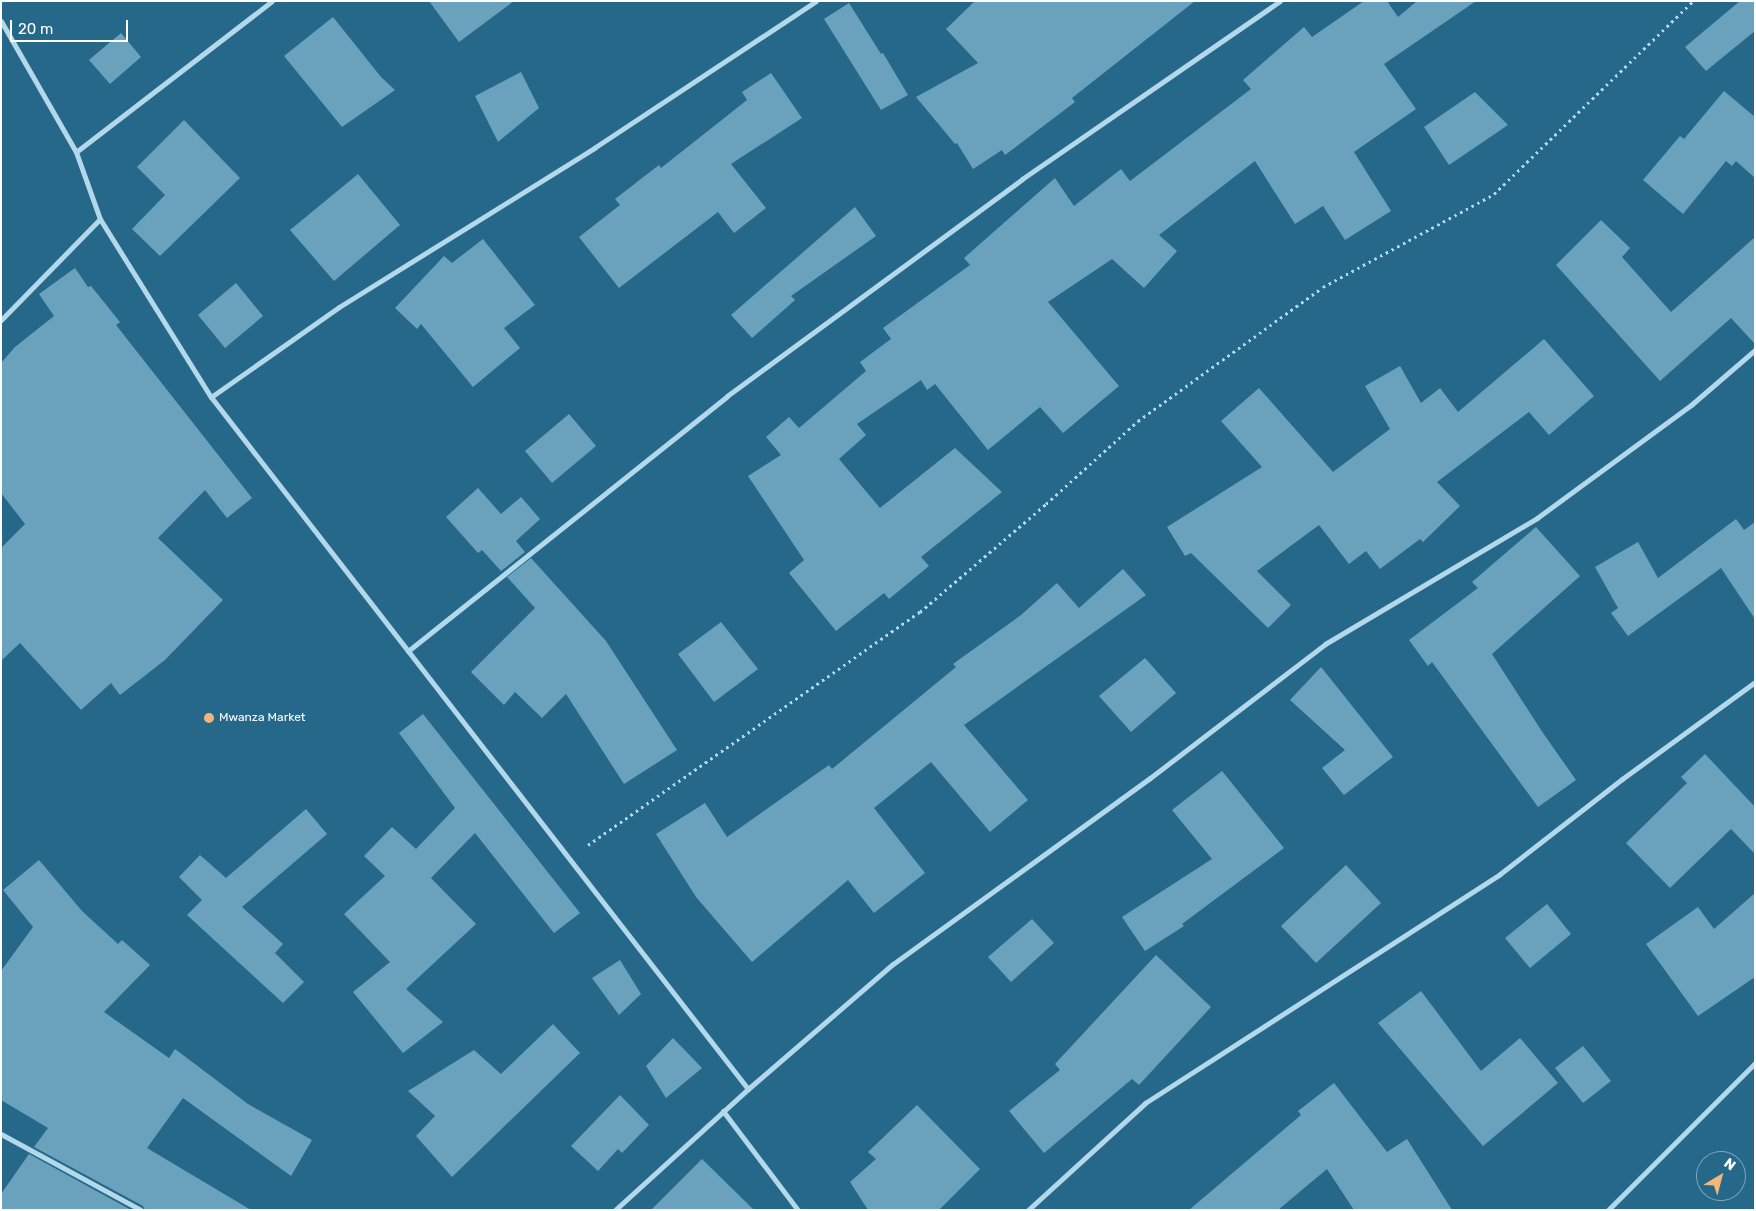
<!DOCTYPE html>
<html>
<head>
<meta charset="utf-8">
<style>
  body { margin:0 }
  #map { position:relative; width:1756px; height:1211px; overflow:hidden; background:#26688a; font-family:Rubik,sans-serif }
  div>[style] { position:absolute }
  .building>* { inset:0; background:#6aa2be }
  .path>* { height:3px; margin-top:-1.5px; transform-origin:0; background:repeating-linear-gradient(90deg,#b3d8ea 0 2.5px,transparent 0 6.5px) }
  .minor>* { height:5px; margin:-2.5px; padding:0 2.5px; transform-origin:2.5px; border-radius:2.5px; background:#b3d8ea }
  .dots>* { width:14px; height:14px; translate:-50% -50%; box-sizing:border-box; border:2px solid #26688a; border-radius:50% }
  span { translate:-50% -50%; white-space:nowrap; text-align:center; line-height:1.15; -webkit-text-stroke:5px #26688a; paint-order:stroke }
  .poi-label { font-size:12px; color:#fff }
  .left { translate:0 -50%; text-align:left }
  .frame { position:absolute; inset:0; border:2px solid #fff; pointer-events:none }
  .north { position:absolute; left:1696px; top:1151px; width:50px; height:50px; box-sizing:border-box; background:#26688a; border:1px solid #7da4b9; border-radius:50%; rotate:37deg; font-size:14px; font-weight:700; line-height:20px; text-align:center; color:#fff }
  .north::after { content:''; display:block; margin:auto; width:18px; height:22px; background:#f3b578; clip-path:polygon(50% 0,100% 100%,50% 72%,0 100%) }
  .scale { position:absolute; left:10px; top:20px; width:118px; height:22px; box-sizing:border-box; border:2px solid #fff; border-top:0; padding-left:6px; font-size:15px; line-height:18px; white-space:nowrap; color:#fff; -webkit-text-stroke:4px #26688a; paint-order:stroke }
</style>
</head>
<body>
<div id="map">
  <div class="building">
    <div style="clip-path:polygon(429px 1px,514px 1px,459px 42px)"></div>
    <div style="clip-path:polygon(975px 1px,1195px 1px,1072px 98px,1075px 102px,1005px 155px,1002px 150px,973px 169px,957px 143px,955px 144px,916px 97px,978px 63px,946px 29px)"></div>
    <div style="clip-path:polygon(1364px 1px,1387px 1px,1398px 17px,1417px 1px,1476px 1px,1384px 64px,1416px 109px,1354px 152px,1391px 211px,1345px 240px,1323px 206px,1295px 224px,1255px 161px,1159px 235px,1177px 251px,1144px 288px,1112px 259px,1048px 302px,1119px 386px,1063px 433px,1040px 407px,988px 450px,935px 384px,927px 390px,921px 380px,857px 424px,866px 435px,839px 459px,880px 508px,955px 448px,1002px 492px,921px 557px,929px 566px,889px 599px,884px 593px,836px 631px,789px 573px,804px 560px,748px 476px,781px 455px,766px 437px,789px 417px,799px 428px,866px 371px,860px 362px,891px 339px,883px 328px,970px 265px,964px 258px,1055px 178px,1074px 206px,1121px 169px,1130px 181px,1251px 89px,1243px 80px,1304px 27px,1312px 37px)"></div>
    <div style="clip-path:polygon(1740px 1px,1755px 1px,1755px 31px,1706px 71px,1685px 47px)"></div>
    <div style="clip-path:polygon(849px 3px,881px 54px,883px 53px,908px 95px,881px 110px,824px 19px)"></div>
    <div style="clip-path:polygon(333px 17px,381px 77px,395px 90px,342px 127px,284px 56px)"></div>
    <div style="clip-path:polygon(121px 33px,141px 57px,110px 84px,89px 60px)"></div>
    <div style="clip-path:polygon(521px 72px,539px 108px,498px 142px,475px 96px)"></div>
    <div style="clip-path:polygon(771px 73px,802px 118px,731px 164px,766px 208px,734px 233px,718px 212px,619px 288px,579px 237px,620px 205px,615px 199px,659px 165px,661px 168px,747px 100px,742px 92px)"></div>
    <div style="clip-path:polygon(1724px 91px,1755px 117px,1755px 178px,1736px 161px,1732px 166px,1726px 161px,1683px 214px,1643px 180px,1680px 136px,1684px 139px)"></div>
    <div style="clip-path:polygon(1475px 92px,1508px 125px,1449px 165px,1424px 127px)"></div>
    <div style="clip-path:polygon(184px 120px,240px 178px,160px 256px,132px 229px,165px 195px,137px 167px)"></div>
    <div style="clip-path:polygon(358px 174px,400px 225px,334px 281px,290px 230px)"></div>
    <div style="clip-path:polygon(855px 207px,876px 236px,791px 296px,795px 300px,752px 338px,731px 315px)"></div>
    <div style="clip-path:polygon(1601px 220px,1630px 248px,1622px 257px,1671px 312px,1755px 237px,1755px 344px,1731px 318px,1660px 381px,1556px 265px)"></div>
    <div style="clip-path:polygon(483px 239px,535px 305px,504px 328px,520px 348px,473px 387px,421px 324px,417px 329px,395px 308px,444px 256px,452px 263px)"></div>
    <div style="clip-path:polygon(75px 268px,88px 287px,91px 286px,120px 322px,116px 325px,252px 498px,227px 518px,205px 490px,158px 538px,223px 600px,165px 660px,120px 695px,111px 683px,81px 710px,20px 643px,1px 661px,1px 548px,25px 524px,1px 493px,1px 363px,15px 347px,54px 316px,39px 294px)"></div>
    <div style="clip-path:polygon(236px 283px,263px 316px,225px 348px,198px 315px)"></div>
    <div style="clip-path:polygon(1544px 339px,1594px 396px,1549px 435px,1529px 412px,1437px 482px,1460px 506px,1423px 542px,1420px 539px,1380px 569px,1366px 551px,1349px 564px,1319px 525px,1257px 571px,1291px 605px,1268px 628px,1191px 553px,1185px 556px,1167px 527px,1262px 467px,1221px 421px,1259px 388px,1333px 472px,1390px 429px,1365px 386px,1400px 366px,1421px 403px,1440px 388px,1458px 412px)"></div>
    <div style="clip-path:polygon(569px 414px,596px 446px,552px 483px,525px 451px)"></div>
    <div style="clip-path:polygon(478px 488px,501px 514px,521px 497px,540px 519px,516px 541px,525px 552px,501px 571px,482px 550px,478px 553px,446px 517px)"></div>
    <div style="clip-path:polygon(1736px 519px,1744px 530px,1755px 522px,1755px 619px,1721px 568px,1628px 636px,1611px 613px,1618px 608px,1595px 567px,1638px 542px,1658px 578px)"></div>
    <div style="clip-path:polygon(1536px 527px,1580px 576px,1492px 654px,1543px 733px,1576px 780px,1538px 807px,1432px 662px,1428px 666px,1409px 640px,1478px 588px,1472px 582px)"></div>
    <div style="clip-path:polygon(531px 558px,606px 641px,677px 750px,624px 784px,566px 694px,542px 718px,515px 692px,504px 705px,471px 672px,535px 608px,507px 577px)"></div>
    <div style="clip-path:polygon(1123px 569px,1146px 595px,964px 725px,1028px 800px,990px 832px,931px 762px,874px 808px,925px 873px,874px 913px,848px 880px,752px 962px,696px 897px,656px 834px,705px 803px,727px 837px,829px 765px,832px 769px,956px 667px,953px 664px,1021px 615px,1057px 583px,1079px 608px)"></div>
    <div style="clip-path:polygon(721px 622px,758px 669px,714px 702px,678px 654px)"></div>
    <div style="clip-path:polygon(1145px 658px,1176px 693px,1131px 732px,1099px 696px)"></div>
    <div style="clip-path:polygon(1321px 667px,1393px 757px,1344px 795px,1322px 768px,1345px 750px,1290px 700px)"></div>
    <div style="clip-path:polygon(423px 714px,580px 913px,554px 933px,475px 833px,431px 878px,476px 924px,406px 989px,443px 1022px,403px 1053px,353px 992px,390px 962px,344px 914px,385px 876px,364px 856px,392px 827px,416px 849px,455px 808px,399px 733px)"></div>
    <div style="clip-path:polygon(1705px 754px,1755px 807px,1755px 854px,1731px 829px,1670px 888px,1626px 843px,1687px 783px,1681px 777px)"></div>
    <div style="clip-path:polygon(1222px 771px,1284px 848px,1182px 924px,1184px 926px,1145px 951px,1122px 917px,1212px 859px,1172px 810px)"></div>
    <div style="clip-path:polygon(306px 809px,327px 834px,242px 907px,283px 944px,275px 953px,304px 982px,283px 1003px,187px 915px,202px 900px,179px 877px,200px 855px,226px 878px)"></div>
    <div style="clip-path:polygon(39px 860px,82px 911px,118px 944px,122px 940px,150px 965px,104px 1012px,169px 1058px,175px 1049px,248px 1104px,312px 1140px,291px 1176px,183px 1098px,147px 1148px,251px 1210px,145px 1210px,143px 1206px,34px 1147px,48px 1128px,1px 1100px,1px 971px,33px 927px,3px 890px)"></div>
    <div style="clip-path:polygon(1346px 865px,1381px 903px,1316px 963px,1281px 926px)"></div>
    <div style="clip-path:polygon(1755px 893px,1755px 977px,1698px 1016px,1646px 944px,1698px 907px,1714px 929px)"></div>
    <div style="clip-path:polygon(1547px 904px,1571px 934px,1530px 968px,1505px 938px)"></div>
    <div style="clip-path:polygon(1032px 919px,1054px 943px,1011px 982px,988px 957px)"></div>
    <div style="clip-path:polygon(1156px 955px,1211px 1007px,1139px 1085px,1132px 1079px,1044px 1153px,1009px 1111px,1060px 1070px,1055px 1064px)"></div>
    <div style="clip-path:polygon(620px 960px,641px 994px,619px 1015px,592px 978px)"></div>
    <div style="clip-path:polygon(1421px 991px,1481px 1071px,1520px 1038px,1558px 1083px,1483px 1146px,1378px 1023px)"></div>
    <div style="clip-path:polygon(553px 1024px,580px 1053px,452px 1177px,416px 1136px,435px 1116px,408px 1091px,474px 1050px,501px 1074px)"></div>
    <div style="clip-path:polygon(673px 1038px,702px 1068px,666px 1098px,646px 1066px)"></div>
    <div style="clip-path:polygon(1583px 1046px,1611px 1081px,1583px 1103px,1555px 1068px)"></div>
    <div style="clip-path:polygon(1334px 1083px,1387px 1152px,1407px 1139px,1452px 1210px,1354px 1210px,1327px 1169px,1278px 1210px,1189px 1210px,1301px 1115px,1298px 1111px)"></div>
    <div style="clip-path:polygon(620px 1095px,649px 1125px,622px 1153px,618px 1149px,598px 1171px,571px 1146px)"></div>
    <div style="clip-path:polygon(917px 1105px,980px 1169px,939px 1210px,868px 1210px,850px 1182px,876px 1159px,868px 1152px)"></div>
    <div style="clip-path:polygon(29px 1154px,131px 1210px,1px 1210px,1px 1194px)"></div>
    <div style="clip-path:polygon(702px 1159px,754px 1210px,651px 1210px)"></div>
  </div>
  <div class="path">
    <div style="left:588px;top:845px;width:406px;rotate:-35.1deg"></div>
    <div style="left:920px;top:612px;width:166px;rotate:-40.6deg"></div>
    <div style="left:1046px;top:504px;width:124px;rotate:-42.1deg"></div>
    <div style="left:1138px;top:421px;width:228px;rotate:-35.9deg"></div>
    <div style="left:1323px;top:287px;width:195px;rotate:-28.5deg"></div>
    <div style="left:1494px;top:194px;width:277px;rotate:-44.1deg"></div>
  </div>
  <div class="minor">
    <div style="left:1px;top:21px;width:151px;rotate:60.2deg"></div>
    <div style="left:76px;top:152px;width:71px;rotate:70.3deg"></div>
    <div style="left:76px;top:152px;width:247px;rotate:-37.6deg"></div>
    <div style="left:1px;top:320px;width:141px;rotate:-45.6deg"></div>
    <div style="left:100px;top:219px;width:210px;rotate:58.1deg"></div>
    <div style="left:211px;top:397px;width:876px;rotate:52.19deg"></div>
    <div style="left:211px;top:397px;width:156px;rotate:-35.1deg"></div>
    <div style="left:339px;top:307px;width:301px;rotate:-31.9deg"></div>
    <div style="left:594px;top:148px;width:266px;rotate:-33.5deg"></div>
    <div style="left:408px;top:651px;width:408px;rotate:-38.6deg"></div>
    <div style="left:727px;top:396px;width:366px;rotate:-36.3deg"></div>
    <div style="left:1022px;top:179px;width:313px;rotate:-34.6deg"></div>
    <div style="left:723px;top:1111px;width:124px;rotate:52.9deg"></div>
    <div style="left:1px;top:1134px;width:159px;rotate:28.5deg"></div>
    <div style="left:615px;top:1210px;width:180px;rotate:-42.3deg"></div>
    <div style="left:748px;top:1089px;width:191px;rotate:-40.8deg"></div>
    <div style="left:893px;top:964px;width:317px;rotate:-35.9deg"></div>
    <div style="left:1150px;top:778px;width:220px;rotate:-37.4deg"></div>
    <div style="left:1325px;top:644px;width:247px;rotate:-30.7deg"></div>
    <div style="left:1537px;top:518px;width:191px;rotate:-36.3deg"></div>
    <div style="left:1691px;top:405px;width:84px;rotate:-40.7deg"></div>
    <div style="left:1028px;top:1210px;width:159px;rotate:-42.4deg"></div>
    <div style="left:1145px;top:1103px;width:422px;rotate:-32.8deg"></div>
    <div style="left:1500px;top:874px;width:155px;rotate:-37.9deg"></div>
    <div style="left:1622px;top:779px;width:165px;rotate:-36.1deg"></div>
    <div style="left:1608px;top:1210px;width:208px;rotate:-45deg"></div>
  </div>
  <div class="dots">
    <div style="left:209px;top:718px;background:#f3b578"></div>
  </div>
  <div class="poi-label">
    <span class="left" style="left:219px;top:718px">Mwanza Market</span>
  </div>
  <div class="frame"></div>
  <div class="north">N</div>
  <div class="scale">20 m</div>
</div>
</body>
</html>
